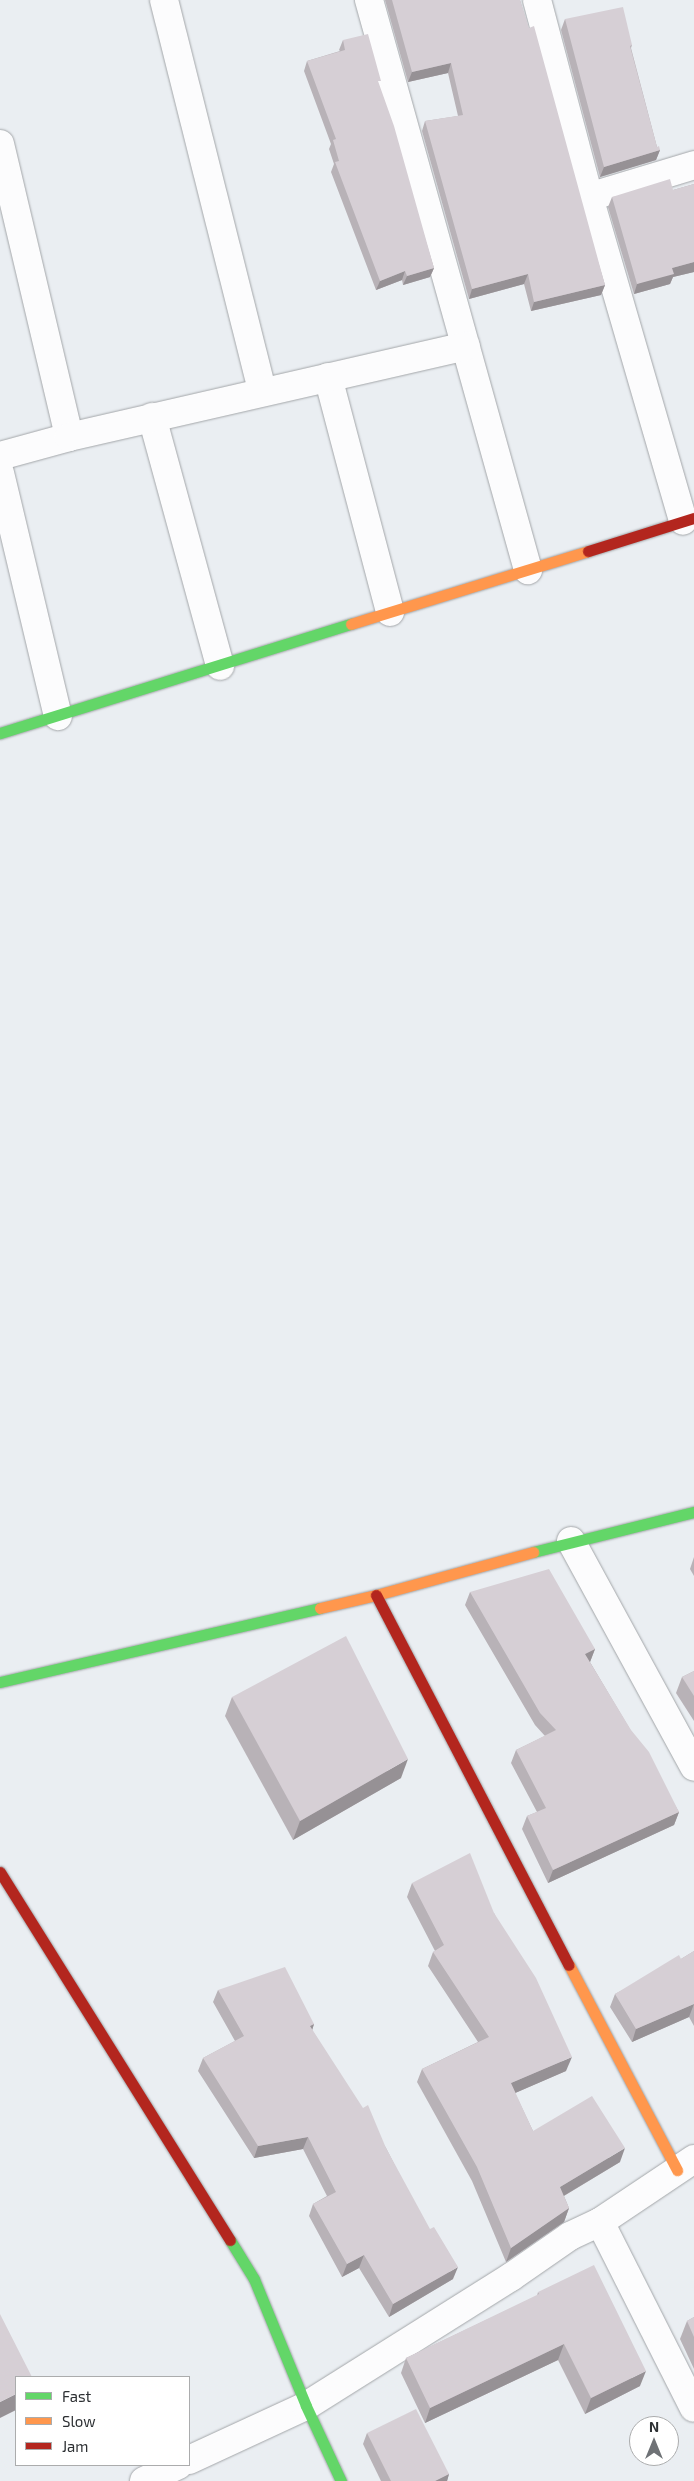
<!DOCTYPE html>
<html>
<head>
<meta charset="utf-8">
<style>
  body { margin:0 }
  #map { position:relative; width:694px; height:2481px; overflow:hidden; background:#eaeef2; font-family:"Exo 2",sans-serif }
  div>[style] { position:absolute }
  .roads { filter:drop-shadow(0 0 1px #a3a6a9) drop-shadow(0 0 1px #a3a6a9) }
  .street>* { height:28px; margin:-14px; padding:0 14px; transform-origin:14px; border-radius:14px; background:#fcfcfd }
  .fast>* { height:11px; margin:-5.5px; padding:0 5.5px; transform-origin:5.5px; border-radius:5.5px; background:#63d668 }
  .slow>* { height:11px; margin:-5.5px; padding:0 5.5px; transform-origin:5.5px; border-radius:5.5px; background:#ff974d }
  .jam>* { height:11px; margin:-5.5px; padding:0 5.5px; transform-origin:5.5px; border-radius:5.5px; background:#b3261e }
  .wall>* { inset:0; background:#b8b2b7 }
  .shaded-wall>* { inset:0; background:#969195 }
  .building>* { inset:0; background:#d6cfd5 }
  span { translate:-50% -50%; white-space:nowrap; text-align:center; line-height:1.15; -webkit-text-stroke:4px #fff; paint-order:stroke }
  .legend { position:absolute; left:15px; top:2376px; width:175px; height:90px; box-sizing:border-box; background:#fff; border:1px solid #abacad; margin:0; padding:6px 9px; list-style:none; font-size:15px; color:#2d3033 }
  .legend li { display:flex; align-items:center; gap:10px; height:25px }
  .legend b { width:25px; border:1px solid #abacad }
  .north { position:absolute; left:629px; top:2416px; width:50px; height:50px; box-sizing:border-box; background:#fff; border:1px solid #abacad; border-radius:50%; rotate:0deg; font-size:14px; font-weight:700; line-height:20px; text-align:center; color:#2d3033 }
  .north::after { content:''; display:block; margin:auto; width:18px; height:22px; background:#6f7276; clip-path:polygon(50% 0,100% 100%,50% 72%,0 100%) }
</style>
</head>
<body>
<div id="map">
  <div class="roads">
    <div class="street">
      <div style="left:164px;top:0;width:403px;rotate:75.9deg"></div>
      <div style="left:369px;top:0;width:592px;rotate:74.41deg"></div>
      <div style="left:537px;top:0;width:204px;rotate:75.2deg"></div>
      <div style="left:589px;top:197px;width:337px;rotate:73.8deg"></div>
      <div style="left:0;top:144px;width:301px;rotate:76.7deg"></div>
      <div style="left:589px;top:197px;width:110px;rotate:-16.9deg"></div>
      <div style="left:328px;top:377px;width:243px;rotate:75.2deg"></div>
      <div style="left:152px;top:417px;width:258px;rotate:74.7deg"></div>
      <div style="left:0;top:456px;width:72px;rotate:-15.4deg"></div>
      <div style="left:69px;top:437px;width:407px;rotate:-12.9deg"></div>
      <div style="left:0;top:473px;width:250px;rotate:76.6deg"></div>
      <div style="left:571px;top:1541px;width:257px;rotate:61.4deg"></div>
      <div style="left:600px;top:2222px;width:208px;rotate:63.2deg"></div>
      <div style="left:189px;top:2460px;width:129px;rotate:-24.8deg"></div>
      <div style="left:306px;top:2406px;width:242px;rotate:-32.2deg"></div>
      <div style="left:511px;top:2277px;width:72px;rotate:-34.8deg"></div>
      <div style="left:570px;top:2236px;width:33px;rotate:-25deg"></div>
      <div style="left:600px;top:2222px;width:113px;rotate:-33.8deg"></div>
      <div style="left:144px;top:2481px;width:38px;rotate:-25deg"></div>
    </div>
    <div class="fast">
      <div style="left:0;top:733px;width:368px;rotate:-17.3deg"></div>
      <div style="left:533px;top:1552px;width:166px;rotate:-14deg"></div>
      <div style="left:0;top:1682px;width:328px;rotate:-13deg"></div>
      <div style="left:230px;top:2240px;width:46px;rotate:58.4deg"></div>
      <div style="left:254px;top:2279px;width:137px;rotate:67.7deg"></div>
      <div style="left:306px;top:2406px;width:83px;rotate:65deg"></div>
    </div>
    <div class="slow">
      <div style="left:351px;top:624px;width:248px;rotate:-17.1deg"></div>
      <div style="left:320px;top:1608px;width:57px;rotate:-13.1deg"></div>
      <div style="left:376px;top:1595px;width:163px;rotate:-15.3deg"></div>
      <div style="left:569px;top:1965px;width:232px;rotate:62.2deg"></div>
    </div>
    <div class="jam">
      <div style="left:588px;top:551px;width:111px;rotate:-17.3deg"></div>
      <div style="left:376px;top:1595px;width:417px;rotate:62.5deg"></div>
      <div style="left:0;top:1872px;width:434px;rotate:58deg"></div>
    </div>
  </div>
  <div class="wall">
    <div style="clip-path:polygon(385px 0,520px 0,605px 285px,601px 295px,531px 311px,524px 284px,469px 299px,422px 131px,425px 121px,458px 116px,448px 73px,408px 82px)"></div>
    <div style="clip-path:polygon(565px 19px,632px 45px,631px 48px,657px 147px,660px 150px,656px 160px,600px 177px,561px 30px)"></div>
    <div style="clip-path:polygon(343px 40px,379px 86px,434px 268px,430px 277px,403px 285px,402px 280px,376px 290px,331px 172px,334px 164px,329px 149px,331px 144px,304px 71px,307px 61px,340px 51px,339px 50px)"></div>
    <div style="clip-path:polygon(694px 184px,694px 272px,673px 277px,670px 284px,634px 294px,608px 207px,612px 197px,673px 190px)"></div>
    <div style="clip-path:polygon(694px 1557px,694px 1576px,690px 1569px)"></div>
    <div style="clip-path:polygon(470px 1592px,595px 1649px,590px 1662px,679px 1812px,674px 1825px,548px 1883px,522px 1829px,527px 1816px,537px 1812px,511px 1763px,516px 1750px,545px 1736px,535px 1725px,465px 1605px)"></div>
    <div style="clip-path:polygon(694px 1671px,694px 1721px,676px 1693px,682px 1677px)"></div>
    <div style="clip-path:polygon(232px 1697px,401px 1778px,293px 1840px,225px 1716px)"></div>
    <div style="clip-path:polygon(412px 1883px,494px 1913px,566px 2071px,515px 2093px,533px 2131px,620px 2162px,564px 2196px,569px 2208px,564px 2222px,506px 2262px,472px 2181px,417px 2082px,422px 2069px,478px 2042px,428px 1966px,433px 1952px,435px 1951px,407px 1897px)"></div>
    <div style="clip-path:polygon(694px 1951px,694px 2026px,689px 2017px,632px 2042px,610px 2007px,615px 1994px,681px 1959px)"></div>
    <div style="clip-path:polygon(218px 1990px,314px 2024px,312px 2030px,386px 2148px,453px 2279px,389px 2317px,359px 2268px,342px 2277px,309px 2216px,313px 2204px,327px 2196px,303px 2149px,254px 2158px,198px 2071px,203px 2058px,235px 2041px,213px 2002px)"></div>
    <div style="clip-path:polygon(538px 2292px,640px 2386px,585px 2414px,558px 2360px,425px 2423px,401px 2373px,406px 2358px,537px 2296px)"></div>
    <div style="clip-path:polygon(694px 2317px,694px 2369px,680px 2339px,687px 2321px)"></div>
    <div style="clip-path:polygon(367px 2433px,449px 2474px,447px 2481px,381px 2481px,363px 2444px)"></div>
  </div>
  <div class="shaded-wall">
    <div style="clip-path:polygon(451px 63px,448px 73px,408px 82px,412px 72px)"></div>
    <div style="clip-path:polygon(660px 150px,656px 160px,600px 177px,604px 167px)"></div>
    <div style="clip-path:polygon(694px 262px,694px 272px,673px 277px,670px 284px,634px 294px,637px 284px,672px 268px)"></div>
    <div style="clip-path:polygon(434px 268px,430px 277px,403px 285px,407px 276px)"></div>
    <div style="clip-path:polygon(405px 271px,402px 280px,376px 290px,380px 281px)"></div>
    <div style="clip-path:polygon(528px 274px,524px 284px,469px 299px,472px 289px)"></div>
    <div style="clip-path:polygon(605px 285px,601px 295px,531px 311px,534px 302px)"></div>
    <div style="clip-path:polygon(595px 1649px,590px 1662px,580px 1667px,585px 1654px)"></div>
    <div style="clip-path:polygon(408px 1759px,401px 1778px,293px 1840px,300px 1821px)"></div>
    <div style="clip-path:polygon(679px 1812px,674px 1825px,548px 1883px,553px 1870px)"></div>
    <div style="clip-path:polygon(694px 2004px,689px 2017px,632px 2042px,636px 2029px)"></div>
    <div style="clip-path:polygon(314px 2024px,310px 2037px,310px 2026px)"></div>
    <div style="clip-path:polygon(572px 2057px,566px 2071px,506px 2097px,511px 2083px)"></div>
    <div style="clip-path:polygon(308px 2137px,303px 2149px,254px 2158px,258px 2146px)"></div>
    <div style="clip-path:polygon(625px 2148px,620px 2162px,555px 2201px,560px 2187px)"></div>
    <div style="clip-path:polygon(569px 2208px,564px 2222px,506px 2262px,511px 2248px)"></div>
    <div style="clip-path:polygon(364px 2255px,359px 2268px,342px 2277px,347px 2264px)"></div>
    <div style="clip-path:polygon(458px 2267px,453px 2279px,389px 2317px,393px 2304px)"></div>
    <div style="clip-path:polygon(564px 2344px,558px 2360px,425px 2423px,430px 2408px)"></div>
    <div style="clip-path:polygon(646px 2371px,640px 2386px,585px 2414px,591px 2398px)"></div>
    <div style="clip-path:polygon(16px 2394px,16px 2410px,0 2418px,0 2402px)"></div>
    <div style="clip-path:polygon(449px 2474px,447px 2481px,435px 2481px)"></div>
  </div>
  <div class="building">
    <div style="clip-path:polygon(392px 0,520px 0,529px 28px,534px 26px,605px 285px,534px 302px,528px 274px,472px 289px,425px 121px,463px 115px,451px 63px,412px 72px)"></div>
    <div style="clip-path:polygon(623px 7px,632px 45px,630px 46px,657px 147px,659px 146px,660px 150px,604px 167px,565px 19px)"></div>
    <div style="clip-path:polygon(368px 34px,381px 81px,378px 81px,394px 126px,434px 268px,407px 276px,405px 271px,380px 281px,335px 162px,339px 161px,333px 140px,336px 139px,307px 61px,345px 50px,343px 40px)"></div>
    <div style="clip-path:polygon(670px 179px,673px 190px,694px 184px,694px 262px,672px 268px,674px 274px,637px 284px,612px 197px)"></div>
    <div style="clip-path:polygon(549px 1569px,595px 1649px,585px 1654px,631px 1730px,649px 1752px,679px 1812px,553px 1870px,527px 1816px,546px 1808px,516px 1750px,556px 1730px,540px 1713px,470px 1592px)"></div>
    <div style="clip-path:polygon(346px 1636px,408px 1759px,300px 1821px,232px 1697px)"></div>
    <div style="clip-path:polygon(694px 1671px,694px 1696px,682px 1677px)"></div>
    <div style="clip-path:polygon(470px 1853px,494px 1913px,536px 1978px,572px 2057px,511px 2083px,533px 2131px,592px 2096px,625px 2148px,560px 2187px,569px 2208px,511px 2248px,477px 2167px,422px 2069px,489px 2037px,433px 1952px,444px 1945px,412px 1883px)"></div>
    <div style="clip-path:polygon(694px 1951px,694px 2004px,636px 2029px,615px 1994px,679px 1955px,681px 1959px)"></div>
    <div style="clip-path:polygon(285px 1967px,314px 2024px,310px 2026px,363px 2108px,368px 2105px,386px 2148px,430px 2229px,434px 2227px,458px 2267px,393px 2304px,364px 2255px,347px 2264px,313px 2204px,336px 2192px,308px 2137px,258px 2146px,203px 2058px,244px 2036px,218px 1990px)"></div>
    <div style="clip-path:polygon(594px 2265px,646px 2371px,591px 2398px,564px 2344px,430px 2408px,406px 2358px,539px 2294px,538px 2292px)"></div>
    <div style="clip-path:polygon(0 2314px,32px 2377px,16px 2377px,16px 2394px,0 2402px)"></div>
    <div style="clip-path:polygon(694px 2317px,694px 2337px,687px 2321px)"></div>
    <div style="clip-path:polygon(416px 2409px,449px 2474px,435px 2481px,391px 2481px,367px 2433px)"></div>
  </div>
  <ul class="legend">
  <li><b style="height:6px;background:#63d668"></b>Fast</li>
  <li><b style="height:6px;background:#ff974d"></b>Slow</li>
  <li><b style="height:6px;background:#b3261e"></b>Jam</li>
  </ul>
  <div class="north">N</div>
</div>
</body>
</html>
